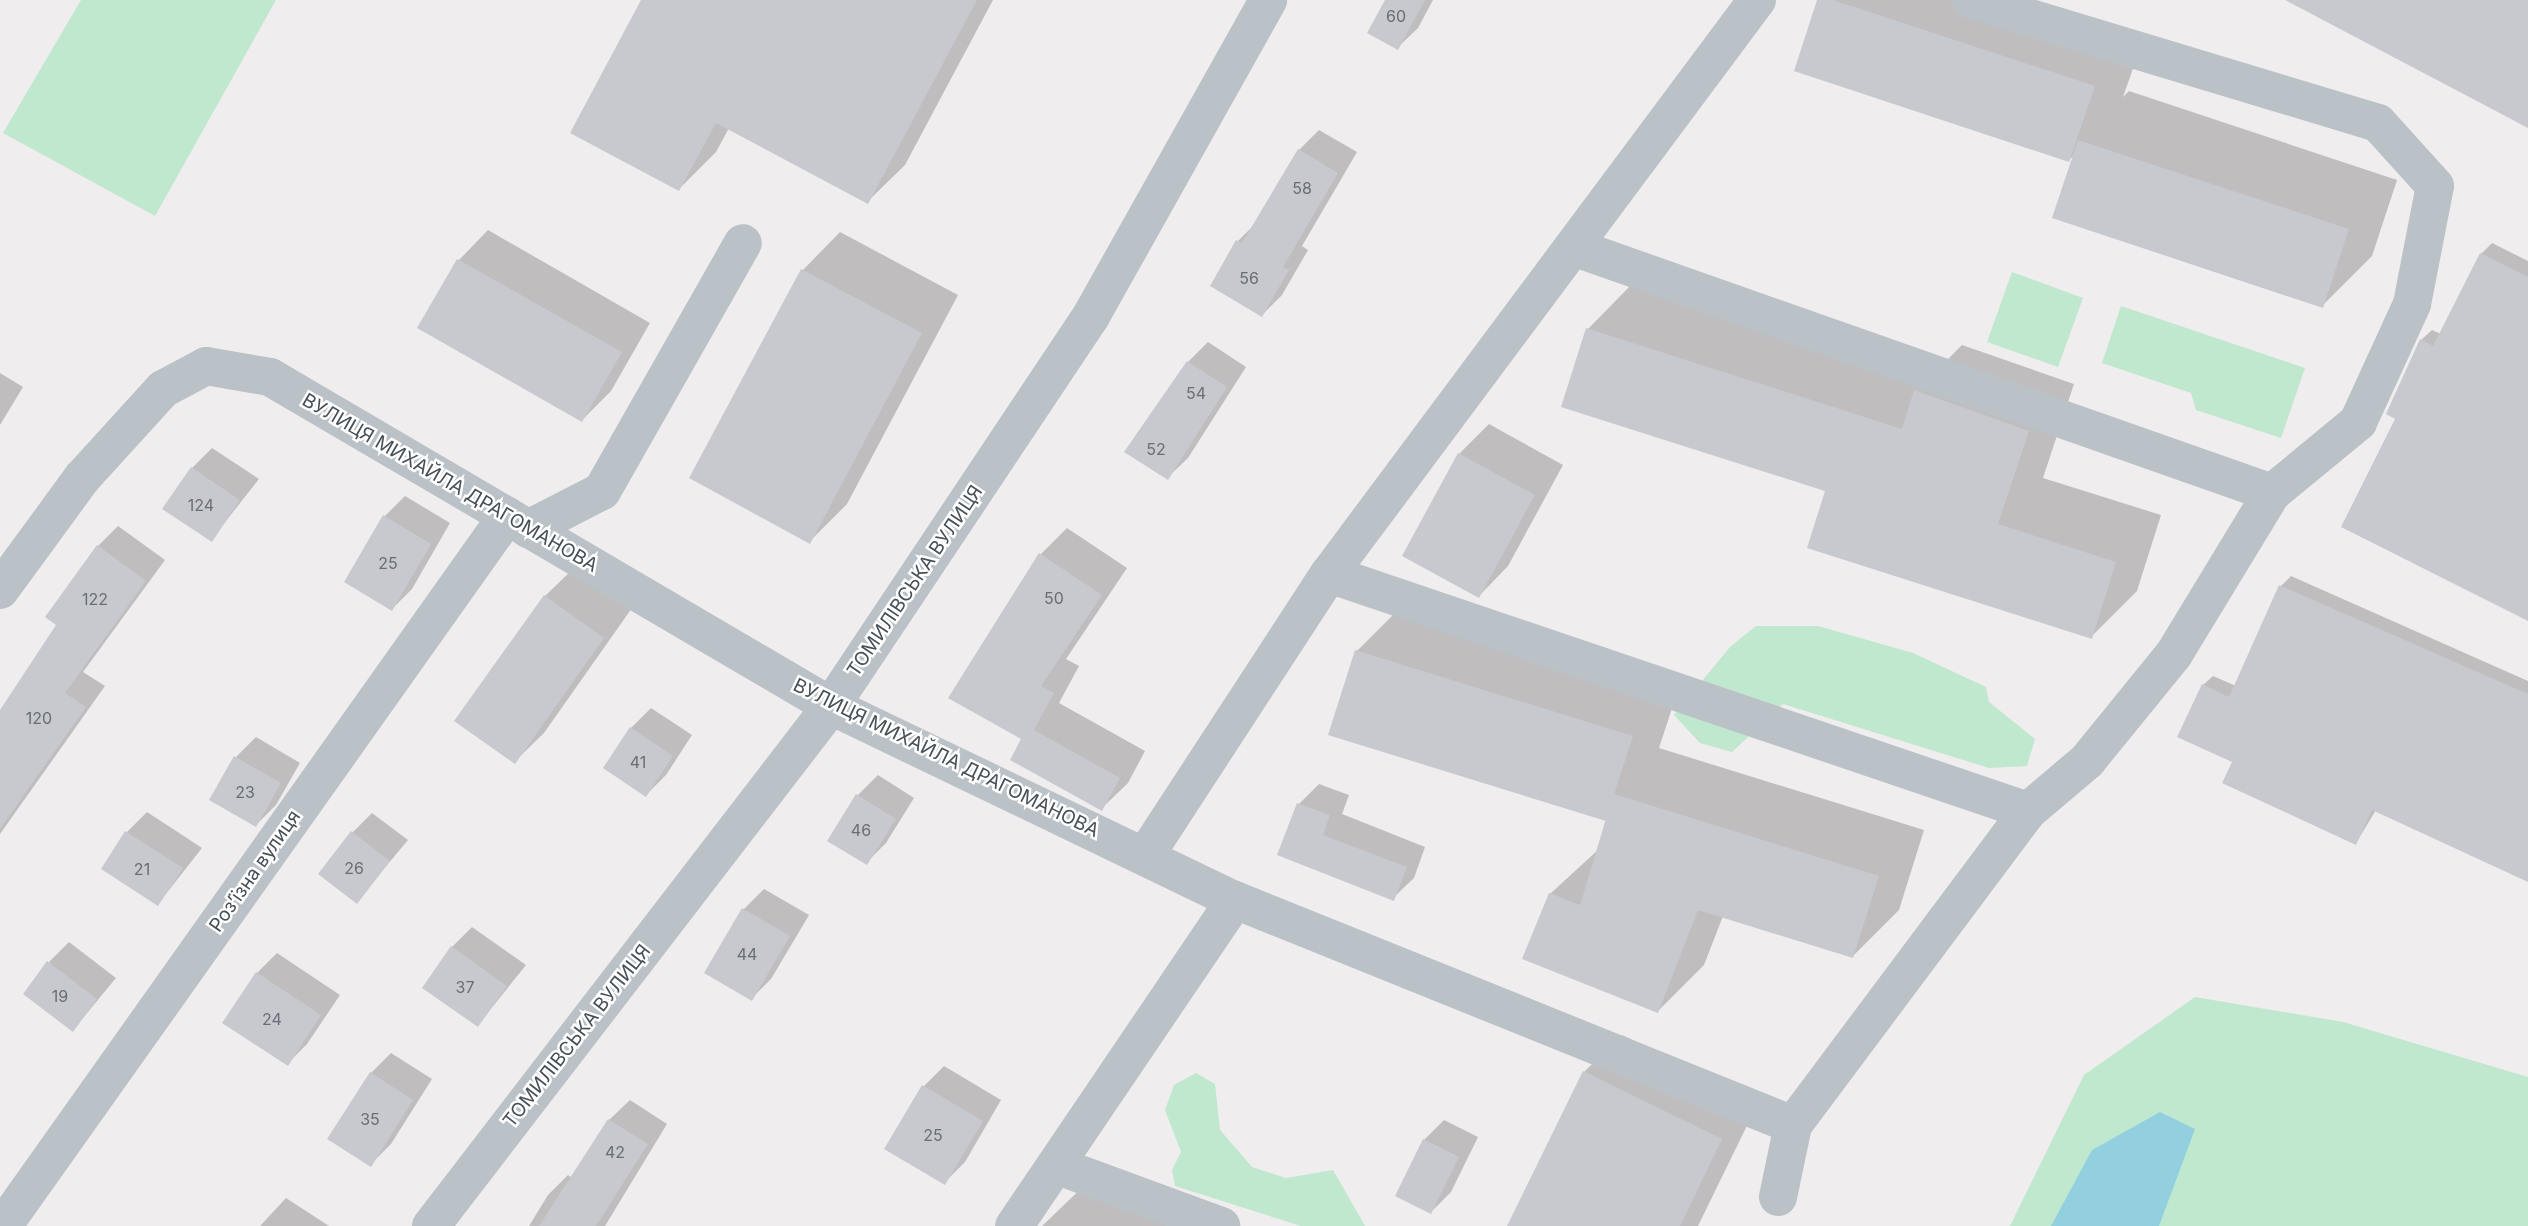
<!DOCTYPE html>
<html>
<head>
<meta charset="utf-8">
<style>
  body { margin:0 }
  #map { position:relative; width:2528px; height:1226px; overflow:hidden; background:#efeded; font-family:Inter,sans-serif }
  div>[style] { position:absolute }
  .green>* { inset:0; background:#bfe8cf }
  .water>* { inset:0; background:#92d0e0 }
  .shadow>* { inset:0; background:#0003 }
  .building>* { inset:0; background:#c7c9cf }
  .minor>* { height:38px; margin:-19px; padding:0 19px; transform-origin:19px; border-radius:19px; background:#bac1c7 }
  span { translate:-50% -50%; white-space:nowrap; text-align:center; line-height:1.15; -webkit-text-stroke:5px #fff; paint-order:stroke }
  .number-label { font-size:16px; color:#676e75 }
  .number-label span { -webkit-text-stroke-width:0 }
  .street-label { font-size:19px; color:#475057 }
</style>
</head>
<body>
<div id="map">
  <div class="green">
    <div style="clip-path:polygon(81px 0,276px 0,155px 216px,3px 133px)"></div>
    <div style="clip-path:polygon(2012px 272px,2083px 298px,2058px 367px,1987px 342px)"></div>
    <div style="clip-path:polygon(2121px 306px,2305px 368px,2281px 438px,2196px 410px,2191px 393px,2102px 363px)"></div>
    <div style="clip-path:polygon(1756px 626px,1818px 626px,1913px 653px,1986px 687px,1989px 702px,2035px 739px,2027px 766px,1989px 768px,1783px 704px,1732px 752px,1700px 743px,1674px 715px,1730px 647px)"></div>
    <div style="clip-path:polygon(2195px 997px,2343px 1022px,2528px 1077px,2528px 1226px,2010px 1226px,2084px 1075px)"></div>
    <div style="clip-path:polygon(1196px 1073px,1215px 1084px,1220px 1130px,1252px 1167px,1286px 1178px,1333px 1170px,1365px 1226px,1301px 1226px,1175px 1186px,1172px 1170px,1181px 1152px,1165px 1110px,1174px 1085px)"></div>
  </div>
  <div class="water">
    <div style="clip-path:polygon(2160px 1112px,2195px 1129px,2159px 1226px,2051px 1226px,2092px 1150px)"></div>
  </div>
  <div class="shadow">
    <div style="clip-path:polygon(643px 0,993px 0,905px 165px,867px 202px,729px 128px,716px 152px,679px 189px)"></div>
    <div style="clip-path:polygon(1387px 0,1433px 0,1418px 28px,1397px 48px)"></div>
    <div style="clip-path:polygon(1819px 0,2032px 0,2144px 37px,2123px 97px,2129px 91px,2397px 180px,2372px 256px,2322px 306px,2075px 154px,2069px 160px)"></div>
    <div style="clip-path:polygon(1319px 130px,1357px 152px,1302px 246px,1308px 250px,1282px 295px,1262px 315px,1238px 241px,1256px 223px,1299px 150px)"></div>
    <div style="clip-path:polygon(488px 230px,650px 323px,611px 391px,582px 420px,420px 328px,459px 260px)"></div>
    <div style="clip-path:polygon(840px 232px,958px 295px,847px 504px,810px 541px,691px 478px,803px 270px)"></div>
    <div style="clip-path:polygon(2492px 243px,2528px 261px,2528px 619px,2398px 418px,2421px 340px,2432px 330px,2441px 334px,2481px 254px)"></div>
    <div style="clip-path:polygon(1634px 282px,1930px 377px,1962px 345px,2074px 384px,2043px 478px,2161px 515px,2137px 591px,2091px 637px,1827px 490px,1588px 329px)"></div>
    <div style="clip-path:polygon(1208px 342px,1246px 367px,1188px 458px,1167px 478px,1188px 362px)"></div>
    <div style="clip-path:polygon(0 373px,23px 387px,0 425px)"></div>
    <div style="clip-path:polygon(1489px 424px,1563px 465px,1508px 566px,1479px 596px,1459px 454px)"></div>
    <div style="clip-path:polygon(212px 448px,259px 479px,211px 540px,192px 468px)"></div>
    <div style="clip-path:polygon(405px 496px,450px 523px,412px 589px,392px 609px,385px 516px)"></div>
    <div style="clip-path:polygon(118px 526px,165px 560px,83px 672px,105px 686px,0 834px,0 713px,58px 624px,98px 546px)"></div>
    <div style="clip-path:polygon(1067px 528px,1127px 568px,1066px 659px,1079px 666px,1059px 703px,1145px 751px,1128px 783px,1101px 809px,1023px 738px,950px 697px,1041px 554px)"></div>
    <div style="clip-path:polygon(575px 567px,632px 608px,544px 733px,514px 762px,545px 596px)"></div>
    <div style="clip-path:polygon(2291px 576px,2528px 681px,2528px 880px,2376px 810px,2356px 843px,2234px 761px,2203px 685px,2213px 676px,2236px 686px,2281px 586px)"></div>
    <div style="clip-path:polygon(1403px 605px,1678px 690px,1659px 748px,1924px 830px,1899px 910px,1853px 956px,1723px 916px,1704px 965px,1658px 1011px,1550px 894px,1599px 849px,1610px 814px,1357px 651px)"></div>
    <div style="clip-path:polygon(651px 708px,692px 735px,666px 775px,646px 795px,631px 728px)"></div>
    <div style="clip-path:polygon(256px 737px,300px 763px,276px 805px,256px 825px,211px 799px,236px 757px)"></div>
    <div style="clip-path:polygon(878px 775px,914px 798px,886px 843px,866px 863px,858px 795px)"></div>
    <div style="clip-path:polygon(1319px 784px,1349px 795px,1342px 814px,1425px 847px,1414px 878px,1393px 898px,1279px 854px,1299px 804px)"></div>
    <div style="clip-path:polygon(147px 812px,202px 848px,158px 904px,127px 832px)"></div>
    <div style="clip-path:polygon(372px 813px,408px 840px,357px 901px,352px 833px)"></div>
    <div style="clip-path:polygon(764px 889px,809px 915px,771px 979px,751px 999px,706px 972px,744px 909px)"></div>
    <div style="clip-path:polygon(472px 927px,526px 965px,478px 1025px,452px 947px)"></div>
    <div style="clip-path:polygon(69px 942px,116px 978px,73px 1030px,49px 962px)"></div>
    <div style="clip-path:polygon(277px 953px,340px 995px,307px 1044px,287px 1064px,257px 973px)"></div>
    <div style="clip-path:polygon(1622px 1035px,1759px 1101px,1698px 1226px,1509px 1226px,1584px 1072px)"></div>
    <div style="clip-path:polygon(391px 1053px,432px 1079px,391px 1144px,371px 1164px,371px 1073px)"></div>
    <div style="clip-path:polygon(944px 1066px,1001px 1100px,965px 1162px,944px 1183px,924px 1086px)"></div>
    <div style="clip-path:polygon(630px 1100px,667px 1124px,605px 1226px,529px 1226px,548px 1195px,568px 1175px,572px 1178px,609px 1120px)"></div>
    <div style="clip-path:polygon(1444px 1120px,1478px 1137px,1451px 1192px,1431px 1212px,1424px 1140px)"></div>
    <div style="clip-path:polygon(1090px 1180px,1225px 1226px,1042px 1226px)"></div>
    <div style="clip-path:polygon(286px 1198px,329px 1226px,260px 1226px)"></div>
  </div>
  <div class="building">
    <div style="clip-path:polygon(641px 0,977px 0,868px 204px,716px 123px,679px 191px,570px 133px)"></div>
    <div style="clip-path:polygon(1385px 0,1425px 0,1398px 50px,1367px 33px)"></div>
    <div style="clip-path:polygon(1817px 0,1833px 0,2095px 86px,2069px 162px,1794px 71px)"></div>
    <div style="clip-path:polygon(2285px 0,2528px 0,2528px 128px)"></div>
    <div style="clip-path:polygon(2078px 140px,2349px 229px,2323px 308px,2052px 218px)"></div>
    <div style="clip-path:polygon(1298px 149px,1338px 173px,1283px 267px,1289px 270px,1262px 317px,1210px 286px,1236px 240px,1242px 243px)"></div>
    <div style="clip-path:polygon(2480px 253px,2528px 277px,2528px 621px,2341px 527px,2395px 419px,2386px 414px,2420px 339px,2433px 346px)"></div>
    <div style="clip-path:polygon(457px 259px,622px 352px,582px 422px,417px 328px)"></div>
    <div style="clip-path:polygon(801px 269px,922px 333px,810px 544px,689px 478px)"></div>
    <div style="clip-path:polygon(1586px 328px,1902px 429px,1914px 390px,2029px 431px,1998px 524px,2116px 562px,2092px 639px,1807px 548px,1825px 491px,1561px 407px)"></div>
    <div style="clip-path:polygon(1187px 361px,1227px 387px,1168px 480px,1124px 452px)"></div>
    <div style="clip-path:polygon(1458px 453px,1535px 495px,1479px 598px,1402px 556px)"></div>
    <div style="clip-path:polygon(191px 467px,240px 500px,212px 542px,162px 509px)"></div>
    <div style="clip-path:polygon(383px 515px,431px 544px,392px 611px,344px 582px)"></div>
    <div style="clip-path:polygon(97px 545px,146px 581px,65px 693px,86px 707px,0 829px,0 710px,56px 625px,45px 617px)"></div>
    <div style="clip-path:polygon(1039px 553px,1102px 595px,1041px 686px,1054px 693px,1034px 730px,1120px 778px,1102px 811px,1010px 760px,1021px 739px,948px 698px)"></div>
    <div style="clip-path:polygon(2279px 585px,2528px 694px,2528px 882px,2372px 810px,2356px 845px,2222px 783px,2232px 762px,2177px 737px,2202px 684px,2229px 697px)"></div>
    <div style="clip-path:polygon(544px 595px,604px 638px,515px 764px,454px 721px)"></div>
    <div style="clip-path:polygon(1355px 650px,1633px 736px,1614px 794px,1879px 876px,1853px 958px,1698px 910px,1658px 1013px,1522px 959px,1549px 893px,1580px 905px,1608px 812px,1606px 821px,1328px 735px)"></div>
    <div style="clip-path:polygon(630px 727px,673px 756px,646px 797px,603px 768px)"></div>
    <div style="clip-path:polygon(234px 756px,281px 783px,256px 827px,209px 800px)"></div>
    <div style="clip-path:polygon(856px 794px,896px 819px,867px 865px,827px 841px)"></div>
    <div style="clip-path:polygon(1297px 803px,1330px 815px,1323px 835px,1407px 867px,1394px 901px,1277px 855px)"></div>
    <div style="clip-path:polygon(125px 831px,183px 868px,158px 906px,101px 869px)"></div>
    <div style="clip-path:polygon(351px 831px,390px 861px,357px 904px,318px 874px)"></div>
    <div style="clip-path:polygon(742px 908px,790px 936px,752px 1001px,704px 973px)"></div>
    <div style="clip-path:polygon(451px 946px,507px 986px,478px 1027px,422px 988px)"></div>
    <div style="clip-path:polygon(47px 961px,97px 999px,73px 1032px,23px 994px)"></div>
    <div style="clip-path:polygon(256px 972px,321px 1015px,288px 1066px,222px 1023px)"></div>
    <div style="clip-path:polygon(1583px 1071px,1722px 1139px,1680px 1226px,1507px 1226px)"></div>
    <div style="clip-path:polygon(370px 1072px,413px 1100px,371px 1167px,327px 1139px)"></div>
    <div style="clip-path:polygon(922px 1085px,983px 1121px,945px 1185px,884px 1149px)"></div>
    <div style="clip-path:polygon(608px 1119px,648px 1144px,596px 1226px,539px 1226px)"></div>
    <div style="clip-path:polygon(1423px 1139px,1459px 1157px,1431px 1214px,1395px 1196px)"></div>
  </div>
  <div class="minor">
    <div style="left:1573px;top:247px;width:741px;rotate:19.39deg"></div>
    <div style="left:528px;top:529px;width:83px;rotate:-27.2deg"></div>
    <div style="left:602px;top:491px;width:285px;rotate:-60.4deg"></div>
    <div style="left:1329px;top:574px;width:738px;rotate:18.73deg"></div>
    <div style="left:0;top:590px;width:139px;rotate:-53.8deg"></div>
    <div style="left:82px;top:478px;width:120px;rotate:-47.7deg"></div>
    <div style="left:163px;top:389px;width:49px;rotate:-28.1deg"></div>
    <div style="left:206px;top:366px;width:65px;rotate:9.8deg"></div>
    <div style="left:270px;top:377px;width:650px;rotate:30.39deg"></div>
    <div style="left:831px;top:706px;width:448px;rotate:25.7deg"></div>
    <div style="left:1235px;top:900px;width:394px;rotate:124.1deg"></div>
    <div style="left:1145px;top:856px;width:337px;rotate:-56.9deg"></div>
    <div style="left:1329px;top:574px;width:716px;rotate:-53.29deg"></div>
    <div style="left:1235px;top:900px;width:602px;rotate:21.96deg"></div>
    <div style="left:1793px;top:1125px;width:392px;rotate:-53.2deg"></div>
    <div style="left:2028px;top:811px;width:77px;rotate:-40.3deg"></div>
    <div style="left:2087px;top:761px;width:138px;rotate:-50.9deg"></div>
    <div style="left:2174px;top:654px;width:188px;rotate:-58.7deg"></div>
    <div style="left:2272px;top:493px;width:112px;rotate:-39.5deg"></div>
    <div style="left:2358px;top:422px;width:130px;rotate:-65.4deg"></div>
    <div style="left:2412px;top:304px;width:120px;rotate:-79deg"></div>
    <div style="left:2435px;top:186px;width:85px;rotate:-132.1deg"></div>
    <div style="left:2378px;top:123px;width:425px;rotate:-163.2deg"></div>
    <div style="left:1058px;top:1166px;width:174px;rotate:20.2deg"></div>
    <div style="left:1778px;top:1197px;width:74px;rotate:-78.2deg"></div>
    <div style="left:3px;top:1226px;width:871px;rotate:-54.63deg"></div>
    <div style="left:431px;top:1226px;width:656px;rotate:-52.43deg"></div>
    <div style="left:831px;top:706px;width:469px;rotate:-56.3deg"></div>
    <div style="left:1091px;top:316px;width:362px;rotate:-60.7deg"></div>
  </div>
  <div class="number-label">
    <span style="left:1396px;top:16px">60</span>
    <span style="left:1302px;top:188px">58</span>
    <span style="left:1249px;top:278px">56</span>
    <span style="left:1196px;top:393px">54</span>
    <span style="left:1156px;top:449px">52</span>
    <span style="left:201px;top:505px">124</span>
    <span style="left:388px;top:563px">25</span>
    <span style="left:1054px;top:598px">50</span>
    <span style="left:95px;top:599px">122</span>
    <span style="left:39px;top:718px">120</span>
    <span style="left:638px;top:762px">41</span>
    <span style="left:245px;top:792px">23</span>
    <span style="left:861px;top:830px">46</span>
    <span style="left:354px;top:868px">26</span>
    <span style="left:142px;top:869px">21</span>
    <span style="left:747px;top:954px">44</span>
    <span style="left:465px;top:987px">37</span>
    <span style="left:60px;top:996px">19</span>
    <span style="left:272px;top:1019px">24</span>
    <span style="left:370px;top:1119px">35</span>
    <span style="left:933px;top:1135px">25</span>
    <span style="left:615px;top:1152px">42</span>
  </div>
  <div class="street-label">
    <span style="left:450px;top:483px;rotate:30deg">ВУЛИЦЯ МИХАЙЛА ДРАГОМАНОВА</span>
    <span style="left:915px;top:581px;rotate:-56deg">ТОМИЛІВСЬКА ВУЛИЦЯ</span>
    <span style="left:946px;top:758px;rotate:26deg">ВУЛИЦЯ МИХАЙЛА ДРАГОМАНОВА</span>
    <span style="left:255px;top:871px;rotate:-55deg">Розʼїзна вулиця</span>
    <span style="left:577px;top:1036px;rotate:-52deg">ТОМИЛІВСЬКА ВУЛИЦЯ</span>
  </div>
</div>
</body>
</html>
